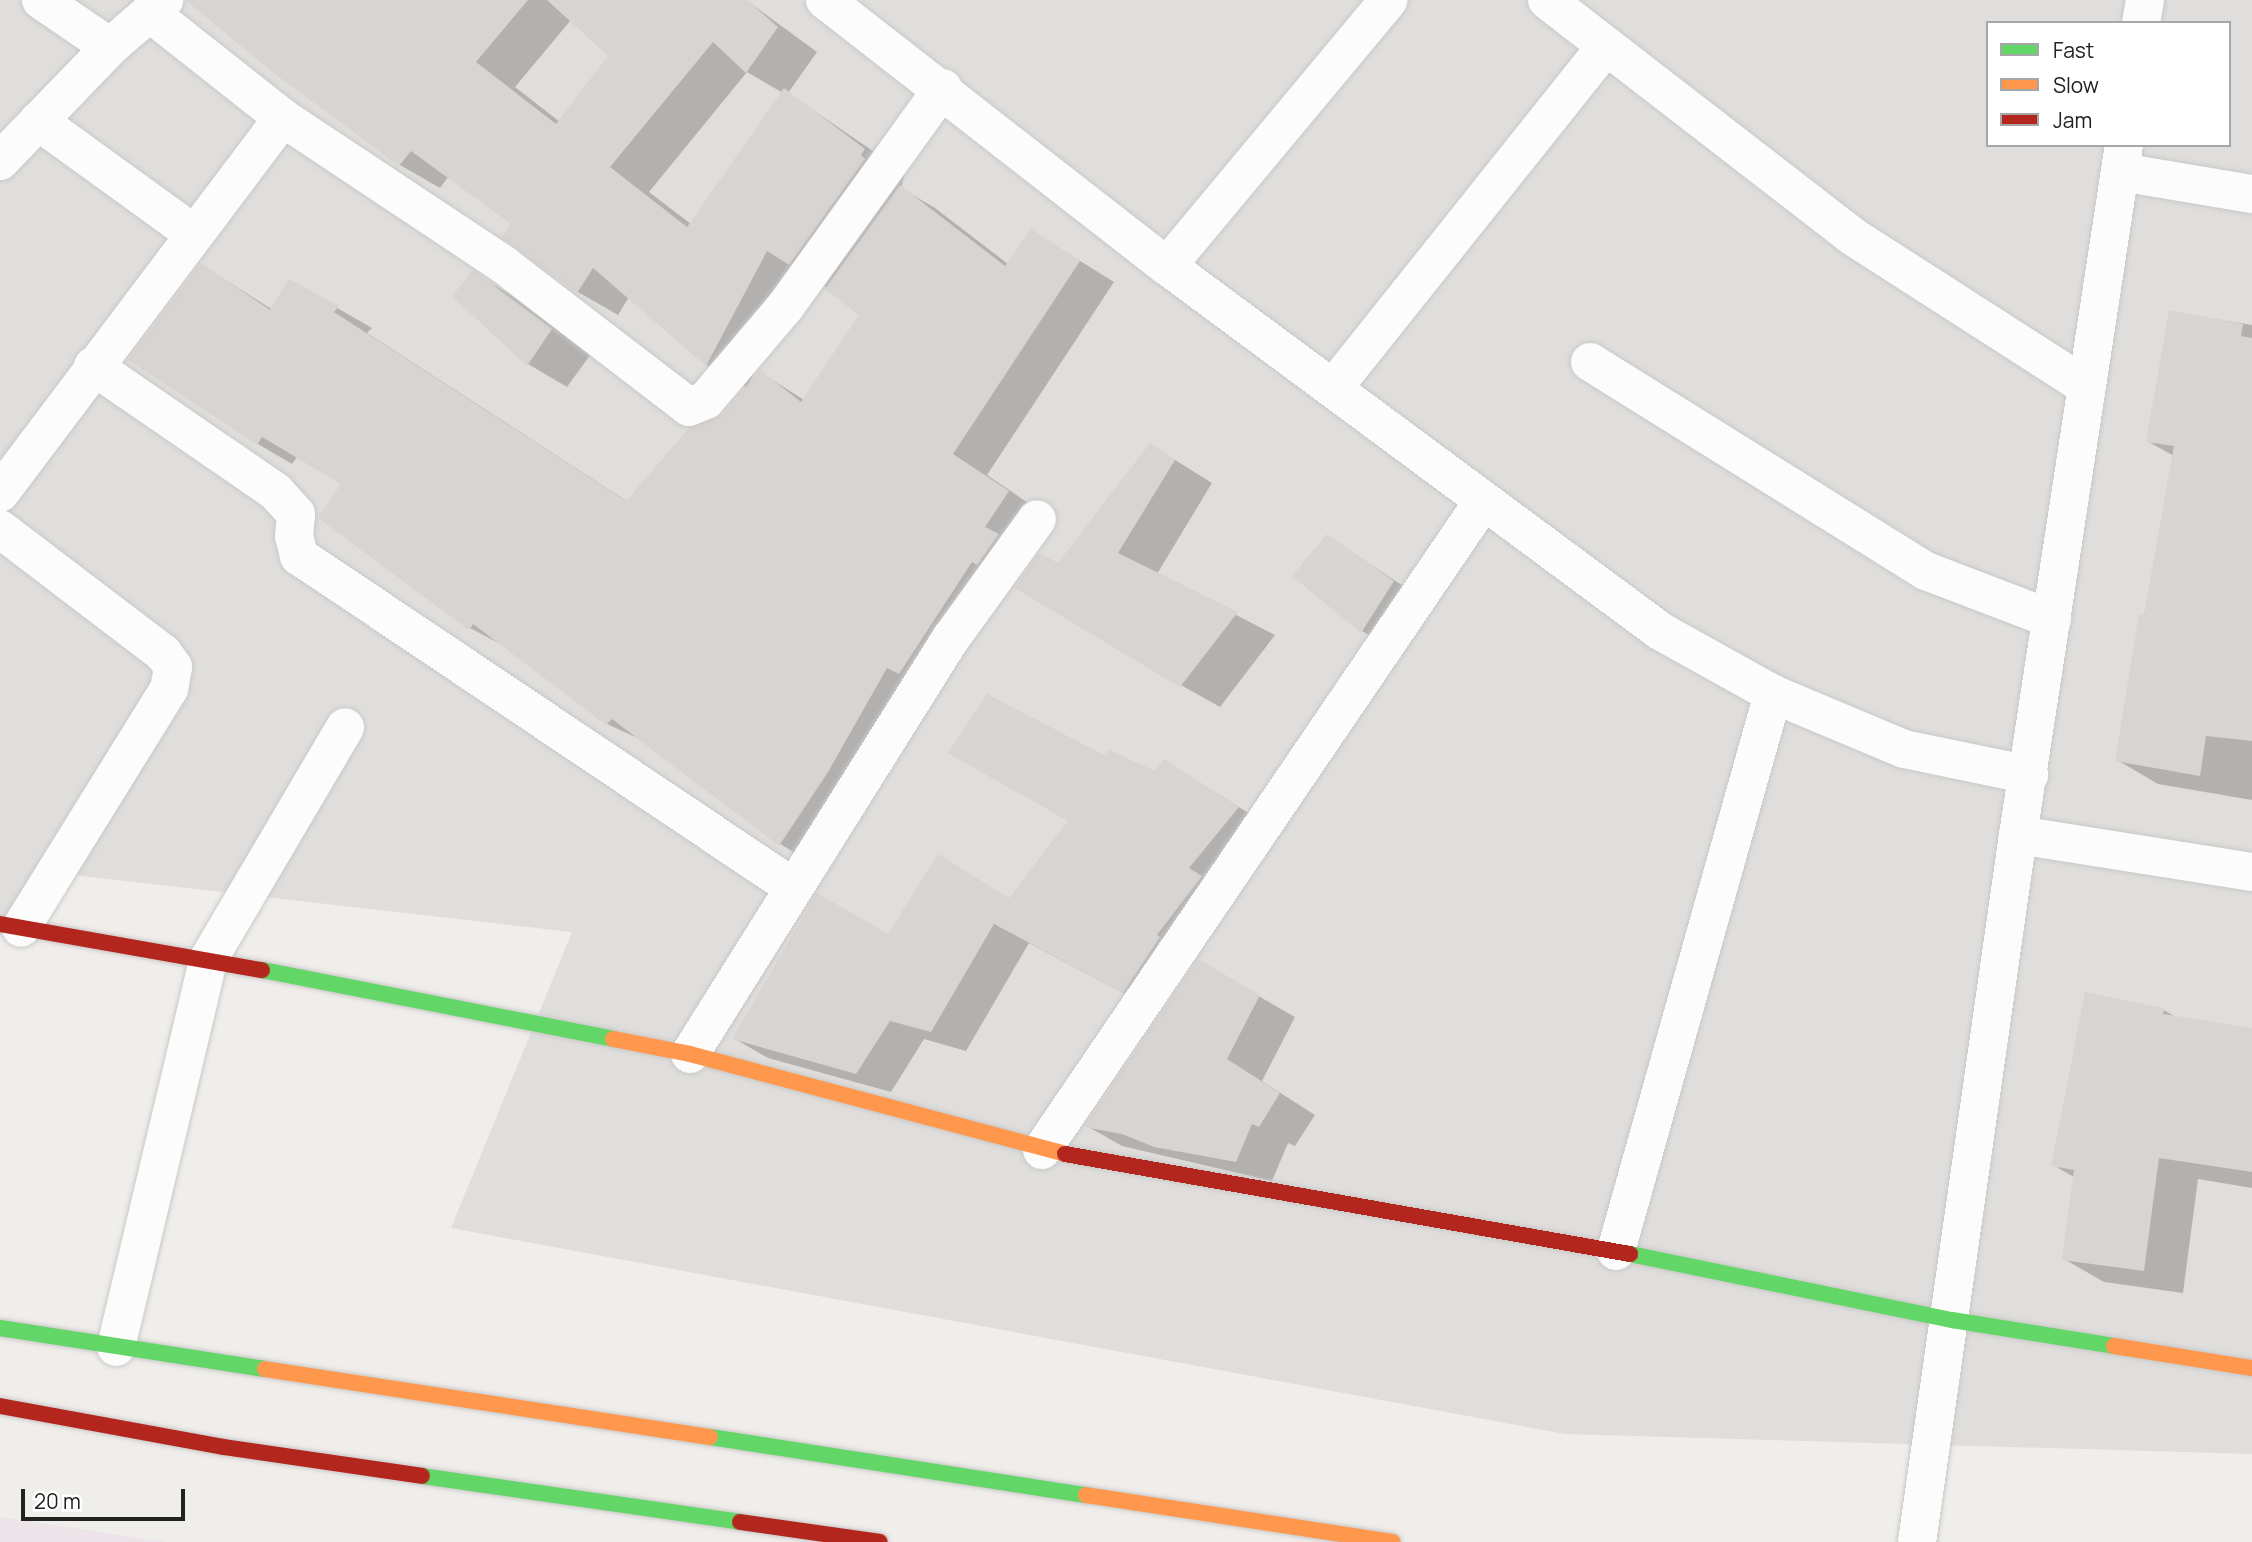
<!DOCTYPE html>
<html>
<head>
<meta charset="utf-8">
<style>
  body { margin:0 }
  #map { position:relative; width:2252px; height:1542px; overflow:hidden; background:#f0eeeb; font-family:Manrope,sans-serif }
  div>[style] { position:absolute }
  .residential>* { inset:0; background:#dfdedc }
  .industrial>* { inset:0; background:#ede4e9 }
  .shadow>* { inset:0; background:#0003 }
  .building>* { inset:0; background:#d7d4d2 }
  .roads { filter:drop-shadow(0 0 2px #c9c8c7) drop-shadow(0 0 2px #c9c8c7) }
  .street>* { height:38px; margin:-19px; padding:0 19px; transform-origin:19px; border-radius:19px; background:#fdfcfc }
  .fast>* { height:16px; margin:-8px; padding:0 8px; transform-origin:8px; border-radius:8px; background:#63d668 }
  .slow>* { height:16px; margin:-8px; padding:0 8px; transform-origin:8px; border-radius:8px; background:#ff974d }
  .jam>* { height:16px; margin:-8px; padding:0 8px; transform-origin:8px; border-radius:8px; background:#b3261e }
  span { translate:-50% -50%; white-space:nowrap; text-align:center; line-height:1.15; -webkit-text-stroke:5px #fff; paint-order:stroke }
  .legend { position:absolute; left:1986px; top:21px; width:245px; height:126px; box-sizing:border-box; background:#fff; border:2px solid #a7a7a7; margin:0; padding:9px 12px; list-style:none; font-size:21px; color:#222 }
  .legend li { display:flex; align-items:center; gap:14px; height:35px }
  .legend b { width:35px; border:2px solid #a7a7a7 }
  .scale { position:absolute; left:21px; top:1489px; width:164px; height:32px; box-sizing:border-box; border:4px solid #222; border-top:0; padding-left:9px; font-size:21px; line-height:24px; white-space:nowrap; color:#222; -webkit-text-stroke:5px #fff; paint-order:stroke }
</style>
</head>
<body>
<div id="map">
  <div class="residential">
    <div style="clip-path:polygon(evenodd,0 0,2252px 0,2252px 1454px,1565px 1434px,451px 1228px,572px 932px,38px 871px,0 936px,0 0,1988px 23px,2229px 23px,2229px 145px,1988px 145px,1988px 23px)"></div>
  </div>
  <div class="industrial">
    <div style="clip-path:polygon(0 1517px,166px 1542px,0 1542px)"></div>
  </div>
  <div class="shadow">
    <div style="clip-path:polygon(evenodd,188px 0,746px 0,817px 52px,788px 93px,905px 173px,901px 188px,935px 208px,1008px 264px,1032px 231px,1114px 282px,987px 475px,1043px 513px,814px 864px,780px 844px,644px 741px,607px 724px,506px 647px,470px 628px,344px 484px,298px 456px,292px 464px,258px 444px,202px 265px,273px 310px,290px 281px,372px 328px,367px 333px,628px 502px,723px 416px,747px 388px,707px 365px,629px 297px,618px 315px,578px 292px,514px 224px,449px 176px,440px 188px,400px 165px,188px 0,571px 20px,610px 56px,560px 122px,515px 87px,571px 20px,188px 0,747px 72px,783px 93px,691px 224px,649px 192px,747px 72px,188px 0,807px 273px,862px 315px,804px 400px,760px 372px,748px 385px,807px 273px)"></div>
    <div style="clip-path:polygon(473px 273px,513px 296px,591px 354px,567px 387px,528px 364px)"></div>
    <div style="clip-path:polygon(2170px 312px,2252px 325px,2252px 800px,2158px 784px,2117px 760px,2174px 456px,2147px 441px)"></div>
    <div style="clip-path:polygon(1151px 445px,1212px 483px,1157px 574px,1275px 635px,1220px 707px,1181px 685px,1058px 565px)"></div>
    <div style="clip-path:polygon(1327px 536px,1423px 599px,1391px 648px,1362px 631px)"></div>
    <div style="clip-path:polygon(1104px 758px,1155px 773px,1165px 761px,1271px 827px,1157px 1011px,1029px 943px,966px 1051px,924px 1039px,891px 1092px,768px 1058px,735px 1039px,889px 936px,1010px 899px,1071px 821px)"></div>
    <div style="clip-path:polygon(1199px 962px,1295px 1017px,1262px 1081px,1315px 1115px,1295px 1146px,1288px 1143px,1272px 1181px,1122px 1146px,1087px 1126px)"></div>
    <div style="clip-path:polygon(2164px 1010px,2179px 1019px,2252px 1031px,2252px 1188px,2198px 1179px,2183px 1293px,2104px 1282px,2064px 1259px,2074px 1177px,2053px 1165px)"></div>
  </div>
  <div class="building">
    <div style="clip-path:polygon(185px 0,528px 0,476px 62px,556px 124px,608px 56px,547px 0,747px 0,778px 27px,746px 73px,713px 42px,610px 167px,687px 227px,784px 88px,865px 149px,861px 155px,865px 159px,789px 265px,767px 251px,706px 366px,593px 268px,577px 293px,501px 237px,511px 224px,411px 151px,399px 166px,279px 77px)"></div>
    <div style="clip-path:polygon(900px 185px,1005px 266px,1031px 229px,1080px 261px,953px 454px,1009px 491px,985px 527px,999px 534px,977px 565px,972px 562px,899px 674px,887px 668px,828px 772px,779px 846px,612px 719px,606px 725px,473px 624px,469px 630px,318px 518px,341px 484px,262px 437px,257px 445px,128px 360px,201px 263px,270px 310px,289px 279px,339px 306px,334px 312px,626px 501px,689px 428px,722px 415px,760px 370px,801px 402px,859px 315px,825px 289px)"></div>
    <div style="clip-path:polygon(473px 270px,552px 329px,527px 366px,452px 296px)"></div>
    <div style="clip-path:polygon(2169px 310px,2243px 324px,2241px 336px,2252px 338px,2252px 741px,2206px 736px,2200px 776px,2115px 761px,2139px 614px,2144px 615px,2174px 446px,2146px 442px)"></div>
    <div style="clip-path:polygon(1150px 443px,1175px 460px,1118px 553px,1238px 612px,1180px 687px,1015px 588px,1039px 553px,1058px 563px)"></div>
    <div style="clip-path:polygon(1327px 534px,1394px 581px,1361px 633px,1292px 576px)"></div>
    <div style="clip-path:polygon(987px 694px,1104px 755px,1109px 750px,1155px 771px,1164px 759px,1239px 807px,1189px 868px,1202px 876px,1157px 935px,1160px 937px,1123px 993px,994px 924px,931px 1032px,890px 1021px,856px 1074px,732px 1039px,817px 893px,888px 934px,938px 854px,1009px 898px,1068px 821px,948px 753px)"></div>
    <div style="clip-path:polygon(1198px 959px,1260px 995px,1227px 1059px,1280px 1093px,1259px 1127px,1252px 1124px,1236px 1162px,1154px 1147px,1122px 1134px,1084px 1127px)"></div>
    <div style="clip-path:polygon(2085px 992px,2164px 1008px,2163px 1014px,2252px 1028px,2252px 1172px,2159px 1158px,2144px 1271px,2062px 1260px,2074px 1170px,2051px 1166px)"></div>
  </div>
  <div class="roads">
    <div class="street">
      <div style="left:41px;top:0;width:83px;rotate:34.3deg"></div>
      <div style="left:825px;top:0;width:433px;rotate:37.9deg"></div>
      <div style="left:1167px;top:266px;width:613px;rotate:36.51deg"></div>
      <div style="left:1660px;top:631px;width:129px;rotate:29.1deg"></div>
      <div style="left:1773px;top:694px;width:142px;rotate:22.8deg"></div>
      <div style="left:1904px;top:749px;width:128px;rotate:11.7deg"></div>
      <div style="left:1547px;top:0;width:386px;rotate:37.7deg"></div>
      <div style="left:1852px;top:236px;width:279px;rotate:32.7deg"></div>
      <div style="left:150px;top:13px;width:169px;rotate:38.3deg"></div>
      <div style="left:283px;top:118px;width:265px;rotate:33.6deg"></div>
      <div style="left:504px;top:265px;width:233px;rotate:37.5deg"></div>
      <div style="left:689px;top:407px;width:18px;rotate:-22deg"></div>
      <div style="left:706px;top:400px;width:122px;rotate:-49.7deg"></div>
      <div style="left:785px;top:307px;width:270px;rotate:-54.2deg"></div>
      <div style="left:2141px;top:23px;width:23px;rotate:-80deg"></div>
      <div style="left:38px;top:121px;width:191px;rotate:35.9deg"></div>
      <div style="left:0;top:161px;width:158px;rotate:-46deg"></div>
      <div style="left:110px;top:47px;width:72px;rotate:-41deg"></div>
      <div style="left:2120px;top:172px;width:134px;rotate:9.5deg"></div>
      <div style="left:1167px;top:266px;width:346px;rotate:-50.2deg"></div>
      <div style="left:1590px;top:362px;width:396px;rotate:31.9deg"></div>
      <div style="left:1926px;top:571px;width:135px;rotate:20.9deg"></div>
      <div style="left:93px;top:366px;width:222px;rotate:34.5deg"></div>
      <div style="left:276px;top:492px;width:30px;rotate:48deg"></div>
      <div style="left:296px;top:514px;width:22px;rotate:95deg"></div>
      <div style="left:294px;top:536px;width:21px;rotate:76deg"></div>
      <div style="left:299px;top:556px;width:596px;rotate:33.85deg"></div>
      <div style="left:1334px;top:387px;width:436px;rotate:-51.4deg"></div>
      <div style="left:0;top:493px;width:470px;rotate:-53deg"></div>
      <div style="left:0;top:529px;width:205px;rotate:37.3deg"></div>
      <div style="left:163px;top:653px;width:17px;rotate:54deg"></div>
      <div style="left:173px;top:667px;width:22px;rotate:100deg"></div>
      <div style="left:169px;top:689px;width:281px;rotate:121.8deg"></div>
      <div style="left:2018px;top:835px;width:237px;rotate:9deg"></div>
      <div style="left:690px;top:1054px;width:492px;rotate:-57.9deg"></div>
      <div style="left:952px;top:637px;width:145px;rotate:-54.2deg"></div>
      <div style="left:1042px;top:1150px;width:782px;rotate:-55.78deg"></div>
      <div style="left:1616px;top:1251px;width:579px;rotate:-74.26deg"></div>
      <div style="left:116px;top:1347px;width:398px;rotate:-76.6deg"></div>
      <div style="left:208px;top:960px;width:270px;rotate:-59.5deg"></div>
      <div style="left:1917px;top:1542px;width:714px;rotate:-81.87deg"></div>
      <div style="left:2018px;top:835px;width:698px;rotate:-81.27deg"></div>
    </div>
    <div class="fast">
      <div style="left:262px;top:970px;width:358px;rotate:11.1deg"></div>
      <div style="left:1630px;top:1254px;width:329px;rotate:11.6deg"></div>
      <div style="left:1952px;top:1320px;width:164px;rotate:9.1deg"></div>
      <div style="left:0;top:1328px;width:268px;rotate:8.8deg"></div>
      <div style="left:710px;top:1437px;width:380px;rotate:8.8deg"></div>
      <div style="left:422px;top:1476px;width:321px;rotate:8.2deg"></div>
    </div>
    <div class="slow">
      <div style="left:613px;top:1039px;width:78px;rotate:11deg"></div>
      <div style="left:690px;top:1054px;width:388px;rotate:14.9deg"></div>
      <div style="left:2114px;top:1346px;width:140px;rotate:9.1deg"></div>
      <div style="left:265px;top:1369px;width:450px;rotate:8.7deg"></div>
      <div style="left:1086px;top:1495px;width:310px;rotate:8.7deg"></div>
    </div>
    <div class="jam">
      <div style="left:0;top:924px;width:266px;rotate:10deg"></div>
      <div style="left:1065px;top:1154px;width:574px;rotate:10.04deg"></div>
      <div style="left:0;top:1406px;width:228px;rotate:10.4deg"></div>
      <div style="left:224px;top:1447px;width:200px;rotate:8.3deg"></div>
      <div style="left:740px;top:1522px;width:141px;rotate:8.1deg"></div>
    </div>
  </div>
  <ul class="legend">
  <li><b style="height:9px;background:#63d668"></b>Fast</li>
  <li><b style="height:9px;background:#ff974d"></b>Slow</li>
  <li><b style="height:9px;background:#b3261e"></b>Jam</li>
  </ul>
  <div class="scale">20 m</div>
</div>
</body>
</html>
